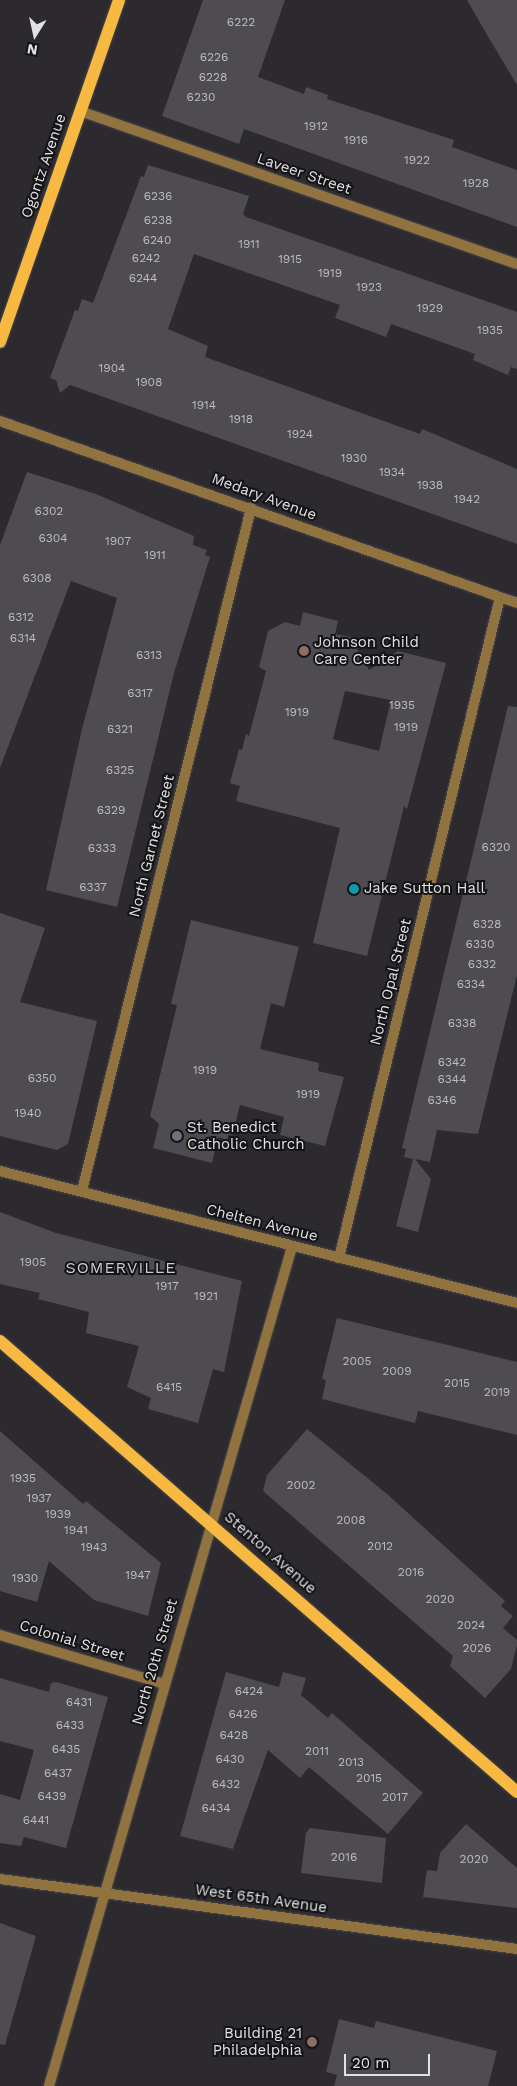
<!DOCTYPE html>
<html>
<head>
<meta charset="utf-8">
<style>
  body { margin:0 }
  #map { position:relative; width:517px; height:2086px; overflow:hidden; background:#2c2a2f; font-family:"Work Sans",sans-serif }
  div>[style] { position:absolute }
  .building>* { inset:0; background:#4e4c51 }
  .roads { filter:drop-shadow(0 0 1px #49474c) drop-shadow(0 0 1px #49474c) }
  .street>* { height:10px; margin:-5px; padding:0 5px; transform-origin:5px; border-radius:5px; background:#90733f }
  .primary>* { height:12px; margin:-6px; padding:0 6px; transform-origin:6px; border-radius:6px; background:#f7b942 }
  .dots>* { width:14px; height:14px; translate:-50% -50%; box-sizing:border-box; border:2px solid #141315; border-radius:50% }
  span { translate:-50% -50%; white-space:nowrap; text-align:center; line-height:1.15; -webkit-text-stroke:4px #141315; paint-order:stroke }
  .number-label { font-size:12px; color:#bdbcbf }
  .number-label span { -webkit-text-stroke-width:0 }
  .street-label { font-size:15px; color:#e2e1e4 }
  .poi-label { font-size:15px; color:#e2e1e4 }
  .left { translate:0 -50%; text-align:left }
  .right { translate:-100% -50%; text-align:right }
  .neighbourhood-label { font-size:16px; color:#ceccd2; letter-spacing:1px }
  .north { position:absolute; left:10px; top:10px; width:50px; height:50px; -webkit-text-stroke:4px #141315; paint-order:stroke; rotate:190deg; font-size:14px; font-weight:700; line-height:20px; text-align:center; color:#e2e1e4 }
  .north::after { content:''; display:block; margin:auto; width:18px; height:22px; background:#e2e1e4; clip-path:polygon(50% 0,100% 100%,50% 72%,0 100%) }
  .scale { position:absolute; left:344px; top:2054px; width:86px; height:22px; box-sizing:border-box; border:2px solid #e2e1e4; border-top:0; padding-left:6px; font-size:15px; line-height:18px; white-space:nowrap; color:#e2e1e4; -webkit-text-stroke:4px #141315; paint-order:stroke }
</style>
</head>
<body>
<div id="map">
  <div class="building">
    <div style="clip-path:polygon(203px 0,285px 0,258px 77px,304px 94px,306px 87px,328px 95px,327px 99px,454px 140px,452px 147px,517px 170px,517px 227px,244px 129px,239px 144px,162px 116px)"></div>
    <div style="clip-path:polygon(467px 0,517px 0,517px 85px,486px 33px)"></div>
    <div style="clip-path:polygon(148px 165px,249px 196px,243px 214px,246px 217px,517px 312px,517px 369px,511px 367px,508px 375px,473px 360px,475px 354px,391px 324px,386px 337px,335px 318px,340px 305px,194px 254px,168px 329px,208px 346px,205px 357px,420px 434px,422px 429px,517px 469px,517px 544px,70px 385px,60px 393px,56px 380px,50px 378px,75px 310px,78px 311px,82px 299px,93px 303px,141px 176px,144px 177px)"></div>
    <div style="clip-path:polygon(27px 472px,96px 494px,194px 536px,193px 545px,207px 550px,205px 555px,210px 557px,174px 673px,117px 907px,46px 890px,82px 729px,117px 598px,71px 581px,0 768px,0 545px)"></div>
    <div style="clip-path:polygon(evenodd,303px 612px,338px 621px,335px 634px,350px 637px,369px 670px,398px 651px,446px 663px,407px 809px,404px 806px,367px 956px,313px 943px,340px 828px,236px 801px,240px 786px,230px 783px,239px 749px,242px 750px,246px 734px,249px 736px,266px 671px,259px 667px,268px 631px,285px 622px,300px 626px,303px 612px,345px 691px,391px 700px,379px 751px,333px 739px,345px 691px)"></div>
    <div style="clip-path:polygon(508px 706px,517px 707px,517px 975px,478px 1134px,437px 1130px,430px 1162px,415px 1159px,431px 1179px,418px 1232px,396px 1226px,413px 1159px,404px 1157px,406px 1149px,402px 1148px)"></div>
    <div style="clip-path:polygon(0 913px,45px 928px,20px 1002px,97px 1021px,68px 1144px,57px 1150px,0 1136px)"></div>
    <div style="clip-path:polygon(191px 920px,299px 947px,284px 1007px,271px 1003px,260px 1049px,319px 1063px,318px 1071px,344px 1077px,325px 1146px,280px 1135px,284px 1117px,240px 1105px,232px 1136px,229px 1134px,227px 1140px,218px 1137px,212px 1163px,153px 1148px,159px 1124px,150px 1116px,177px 1005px,171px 1004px)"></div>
    <div style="clip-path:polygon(0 1212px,56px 1233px,242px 1281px,224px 1372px,213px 1369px,198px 1423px,148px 1409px,151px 1398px,127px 1387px,139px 1346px,86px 1333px,89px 1312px,38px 1299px,40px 1293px,0 1284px)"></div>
    <div style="clip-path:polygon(337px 1318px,517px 1362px,517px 1435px,418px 1411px,415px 1423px,322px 1399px,326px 1381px,322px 1378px)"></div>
    <div style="clip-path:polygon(307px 1429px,387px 1494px,505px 1601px,501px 1606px,513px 1616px,503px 1628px,517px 1640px,517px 1645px,511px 1669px,485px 1698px,450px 1666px,453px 1656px,263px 1491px,267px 1475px)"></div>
    <div style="clip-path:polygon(0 1431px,83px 1504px,86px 1501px,161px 1563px,148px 1616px,94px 1600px,49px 1561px,37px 1602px,0 1591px)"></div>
    <div style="clip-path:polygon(226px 1672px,279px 1687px,283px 1672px,306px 1678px,301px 1695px,328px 1718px,332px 1713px,423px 1793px,388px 1834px,309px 1767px,300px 1778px,268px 1750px,233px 1849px,180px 1836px)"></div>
    <div style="clip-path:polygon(0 1678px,49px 1692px,51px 1683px,56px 1682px,108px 1697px,66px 1848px,24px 1837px,21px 1846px,0 1843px,0 1794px,20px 1800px,34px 1750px,0 1741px)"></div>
    <div style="clip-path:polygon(466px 1824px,517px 1868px,517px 1908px,423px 1897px,427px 1870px,437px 1871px,440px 1853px)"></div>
    <div style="clip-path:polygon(310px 1828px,386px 1838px,382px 1883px,301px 1873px,306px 1833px)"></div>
    <div style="clip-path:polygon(0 1923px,36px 1936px,5px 2045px,0 2044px)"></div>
    <div style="clip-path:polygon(339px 2019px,374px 2028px,376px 2021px,497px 2051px,488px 2086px,334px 2086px,337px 2075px,326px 2072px)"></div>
  </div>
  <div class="roads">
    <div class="street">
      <div style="left:80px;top:111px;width:463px;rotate:19.3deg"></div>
      <div style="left:0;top:421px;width:548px;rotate:19.39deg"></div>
      <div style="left:0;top:1171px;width:534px;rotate:14.32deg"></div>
      <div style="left:82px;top:1191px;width:704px;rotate:-76.1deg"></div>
      <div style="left:339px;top:1258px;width:680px;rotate:-76.31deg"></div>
      <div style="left:0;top:1635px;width:171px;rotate:16.6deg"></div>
      <div style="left:0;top:1879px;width:522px;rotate:7.71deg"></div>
      <div style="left:49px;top:2086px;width:873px;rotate:-73.85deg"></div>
    </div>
    <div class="primary">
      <div style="left:0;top:342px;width:362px;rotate:-70.8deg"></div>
      <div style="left:0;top:1341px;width:686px;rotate:41.1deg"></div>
    </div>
  </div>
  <div class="dots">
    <div style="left:304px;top:651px;background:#8d6e63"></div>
    <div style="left:354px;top:889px;background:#0f9aa8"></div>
    <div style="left:177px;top:1136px;background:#6b7280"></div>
    <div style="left:312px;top:2042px;background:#8d6e63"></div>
  </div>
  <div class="number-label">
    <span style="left:241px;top:23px">6222</span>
    <span style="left:214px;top:58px">6226</span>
    <span style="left:213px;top:78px">6228</span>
    <span style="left:201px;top:98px">6230</span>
    <span style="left:316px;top:127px">1912</span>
    <span style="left:356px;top:141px">1916</span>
    <span style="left:417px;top:161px">1922</span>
    <span style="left:476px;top:184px">1928</span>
    <span style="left:158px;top:197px">6236</span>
    <span style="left:158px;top:221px">6238</span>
    <span style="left:157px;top:241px">6240</span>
    <span style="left:249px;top:245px">1911</span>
    <span style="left:146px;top:259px">6242</span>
    <span style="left:290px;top:260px">1915</span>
    <span style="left:330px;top:274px">1919</span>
    <span style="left:143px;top:279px">6244</span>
    <span style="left:369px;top:288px">1923</span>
    <span style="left:430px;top:309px">1929</span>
    <span style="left:490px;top:331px">1935</span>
    <span style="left:112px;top:369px">1904</span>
    <span style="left:149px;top:383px">1908</span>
    <span style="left:204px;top:406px">1914</span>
    <span style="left:241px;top:420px">1918</span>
    <span style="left:300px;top:435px">1924</span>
    <span style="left:354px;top:459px">1930</span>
    <span style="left:392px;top:473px">1934</span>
    <span style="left:430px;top:486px">1938</span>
    <span style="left:467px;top:500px">1942</span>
    <span style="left:49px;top:512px">6302</span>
    <span style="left:53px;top:539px">6304</span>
    <span style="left:118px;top:542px">1907</span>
    <span style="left:155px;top:556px">1911</span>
    <span style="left:37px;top:579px">6308</span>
    <span style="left:21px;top:618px">6312</span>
    <span style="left:23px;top:639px">6314</span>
    <span style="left:149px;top:656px">6313</span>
    <span style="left:140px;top:694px">6317</span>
    <span style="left:402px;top:706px">1935</span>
    <span style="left:297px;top:713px">1919</span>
    <span style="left:406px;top:728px">1919</span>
    <span style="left:120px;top:730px">6321</span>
    <span style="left:120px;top:771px">6325</span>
    <span style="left:111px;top:811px">6329</span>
    <span style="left:496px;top:848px">6320</span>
    <span style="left:102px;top:849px">6333</span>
    <span style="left:93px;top:888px">6337</span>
    <span style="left:487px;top:925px">6328</span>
    <span style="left:480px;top:945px">6330</span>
    <span style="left:482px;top:965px">6332</span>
    <span style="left:471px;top:985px">6334</span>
    <span style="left:462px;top:1024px">6338</span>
    <span style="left:452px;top:1063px">6342</span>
    <span style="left:205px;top:1071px">1919</span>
    <span style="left:42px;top:1079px">6350</span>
    <span style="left:452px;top:1080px">6344</span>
    <span style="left:308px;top:1095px">1919</span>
    <span style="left:442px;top:1101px">6346</span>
    <span style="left:28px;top:1114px">1940</span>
    <span style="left:33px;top:1263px">1905</span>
    <span style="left:167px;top:1287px">1917</span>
    <span style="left:206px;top:1297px">1921</span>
    <span style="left:357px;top:1362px">2005</span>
    <span style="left:397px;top:1372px">2009</span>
    <span style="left:457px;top:1384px">2015</span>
    <span style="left:169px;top:1388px">6415</span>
    <span style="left:497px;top:1393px">2019</span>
    <span style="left:23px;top:1479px">1935</span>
    <span style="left:301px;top:1486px">2002</span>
    <span style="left:39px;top:1499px">1937</span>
    <span style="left:58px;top:1515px">1939</span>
    <span style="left:351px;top:1521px">2008</span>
    <span style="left:76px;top:1531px">1941</span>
    <span style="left:380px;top:1547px">2012</span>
    <span style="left:94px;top:1548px">1943</span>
    <span style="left:411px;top:1573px">2016</span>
    <span style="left:138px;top:1576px">1947</span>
    <span style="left:25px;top:1579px">1930</span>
    <span style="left:440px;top:1600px">2020</span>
    <span style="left:471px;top:1626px">2024</span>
    <span style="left:477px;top:1649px">2026</span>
    <span style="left:249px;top:1692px">6424</span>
    <span style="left:79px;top:1703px">6431</span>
    <span style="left:243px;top:1715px">6426</span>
    <span style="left:70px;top:1726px">6433</span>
    <span style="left:234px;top:1736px">6428</span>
    <span style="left:66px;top:1750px">6435</span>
    <span style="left:317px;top:1752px">2011</span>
    <span style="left:230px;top:1760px">6430</span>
    <span style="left:351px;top:1763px">2013</span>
    <span style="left:58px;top:1774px">6437</span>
    <span style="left:369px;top:1779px">2015</span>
    <span style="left:226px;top:1785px">6432</span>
    <span style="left:52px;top:1797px">6439</span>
    <span style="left:395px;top:1798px">2017</span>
    <span style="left:216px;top:1809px">6434</span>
    <span style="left:36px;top:1821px">6441</span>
    <span style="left:344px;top:1858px">2016</span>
    <span style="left:474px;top:1860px">2020</span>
  </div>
  <div class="street-label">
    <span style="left:44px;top:166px;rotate:-71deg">Ogontz Avenue</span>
    <span style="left:304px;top:174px;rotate:19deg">Laveer Street</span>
    <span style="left:264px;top:497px;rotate:20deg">Medary Avenue</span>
    <span style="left:152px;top:846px;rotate:-76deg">North Garnet Street</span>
    <span style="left:391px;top:982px;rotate:-76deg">North Opal Street</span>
    <span style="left:262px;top:1223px;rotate:14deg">Chelten Avenue</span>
    <span style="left:270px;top:1553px;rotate:41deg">Stenton Avenue</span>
    <span style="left:72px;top:1641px;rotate:17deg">Colonial Street</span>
    <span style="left:155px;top:1662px;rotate:-74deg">North 20th Street</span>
    <span style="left:261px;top:1899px;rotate:8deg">West 65th Avenue</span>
  </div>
  <div class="poi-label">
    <span class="left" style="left:314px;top:651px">Johnson Child<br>Care Center</span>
    <span class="left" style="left:364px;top:889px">Jake Sutton Hall</span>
    <span class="left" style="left:187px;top:1136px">St. Benedict<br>Catholic Church</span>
    <span class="right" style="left:302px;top:2042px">Building 21<br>Philadelphia</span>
  </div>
  <div class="neighbourhood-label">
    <span style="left:121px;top:1268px">SOMERVILLE</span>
  </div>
  <div class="north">N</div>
  <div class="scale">20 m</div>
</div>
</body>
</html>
